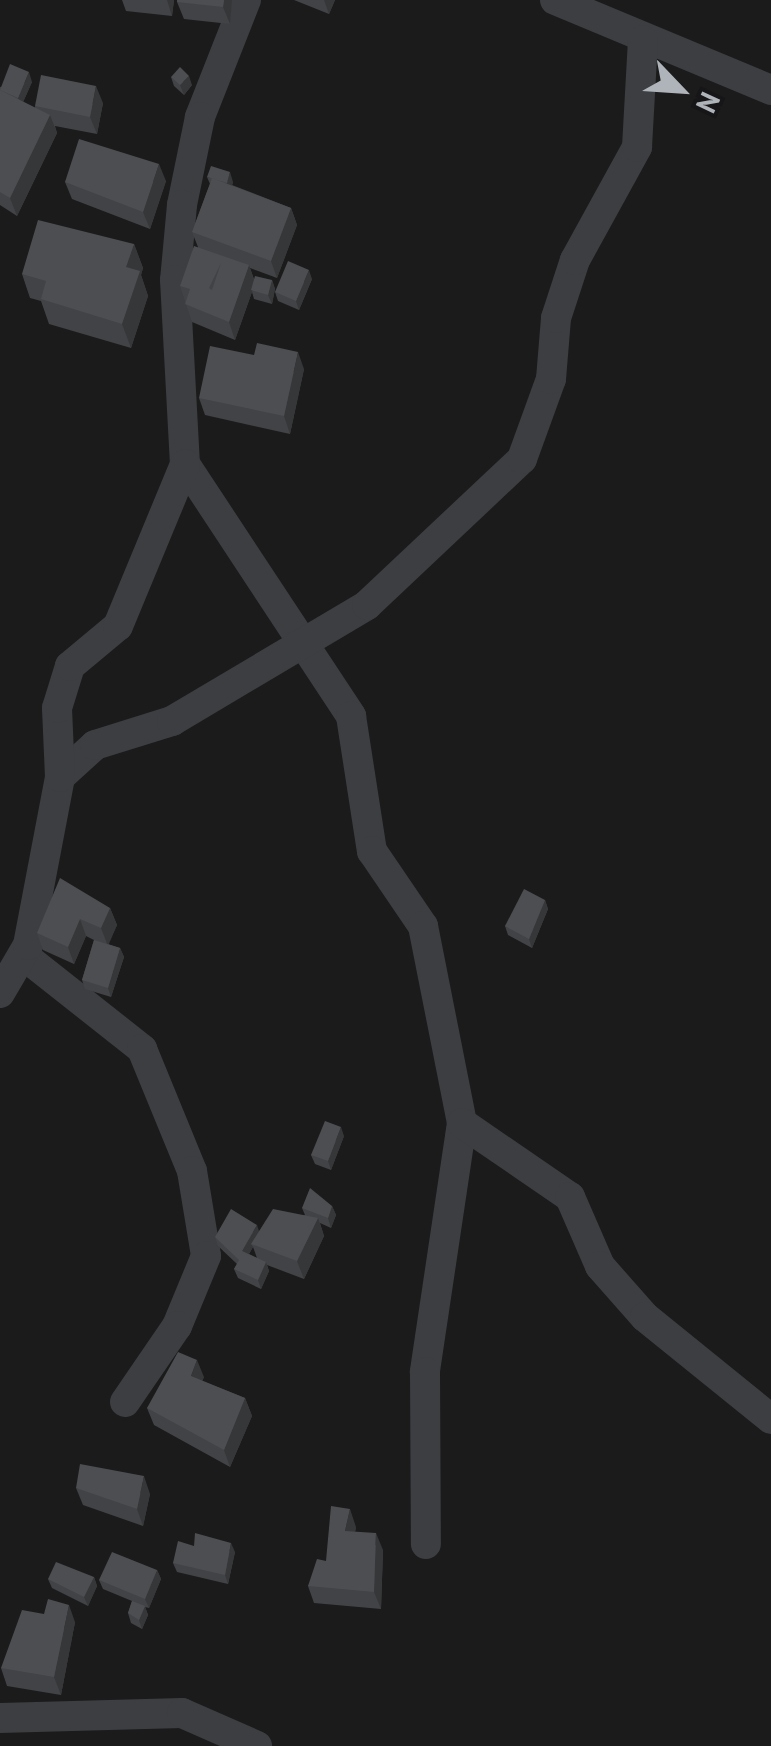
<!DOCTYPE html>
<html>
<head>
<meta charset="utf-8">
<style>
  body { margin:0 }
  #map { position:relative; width:771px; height:1746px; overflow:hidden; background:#1b1b1c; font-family:"PT Sans",sans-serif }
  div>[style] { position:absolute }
  .minor>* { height:30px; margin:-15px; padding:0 15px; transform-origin:15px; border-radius:15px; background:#3c3e41 }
  .wall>* { inset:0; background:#424346 }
  .shaded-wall>* { inset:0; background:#363739 }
  .building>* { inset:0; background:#4d4e51 }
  span { translate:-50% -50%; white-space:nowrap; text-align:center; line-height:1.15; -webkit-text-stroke:9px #161618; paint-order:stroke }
  .north { position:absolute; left:631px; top:40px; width:100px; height:100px; -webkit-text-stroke:8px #161618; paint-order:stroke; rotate:115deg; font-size:28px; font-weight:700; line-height:40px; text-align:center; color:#afb4ba }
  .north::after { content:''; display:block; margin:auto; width:35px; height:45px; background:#afb4ba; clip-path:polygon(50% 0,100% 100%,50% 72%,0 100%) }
</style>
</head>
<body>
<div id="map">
  <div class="minor">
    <div style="left:246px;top:0;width:126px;rotate:111.5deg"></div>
    <div style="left:200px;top:117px;width:90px;rotate:101.6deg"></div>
    <div style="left:182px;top:205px;width:75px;rotate:95.3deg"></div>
    <div style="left:175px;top:280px;width:184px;rotate:86.9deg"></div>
    <div style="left:185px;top:464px;width:302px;rotate:56.6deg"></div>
    <div style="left:351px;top:716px;width:137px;rotate:81.2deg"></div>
    <div style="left:372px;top:851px;width:91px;rotate:55.8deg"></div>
    <div style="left:423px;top:926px;width:201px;rotate:78.8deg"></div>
    <div style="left:462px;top:1123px;width:252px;rotate:98.5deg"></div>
    <div style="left:425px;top:1372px;width:172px;rotate:89.7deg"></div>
    <div style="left:555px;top:0;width:234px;rotate:22.6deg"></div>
    <div style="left:60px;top:777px;width:47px;rotate:-42.4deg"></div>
    <div style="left:95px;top:745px;width:81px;rotate:-17.3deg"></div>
    <div style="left:172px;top:721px;width:227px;rotate:-30.7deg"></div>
    <div style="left:367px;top:605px;width:213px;rotate:-43.3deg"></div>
    <div style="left:522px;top:459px;width:85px;rotate:-70.1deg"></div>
    <div style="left:551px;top:379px;width:61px;rotate:-85.3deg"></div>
    <div style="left:556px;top:318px;width:61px;rotate:-71.9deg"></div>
    <div style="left:575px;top:260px;width:129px;rotate:-61.2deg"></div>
    <div style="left:637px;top:147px;width:107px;rotate:-86.8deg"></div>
    <div style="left:23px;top:955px;width:152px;rotate:38.3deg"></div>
    <div style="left:142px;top:1049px;width:132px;rotate:67.7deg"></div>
    <div style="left:192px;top:1171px;width:86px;rotate:80.6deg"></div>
    <div style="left:206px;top:1256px;width:76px;rotate:112.5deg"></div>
    <div style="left:177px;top:1326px;width:92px;rotate:124.4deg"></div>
    <div style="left:0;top:993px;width:56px;rotate:-59.7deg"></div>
    <div style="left:28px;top:945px;width:171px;rotate:-79.2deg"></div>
    <div style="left:60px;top:777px;width:69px;rotate:-92.5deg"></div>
    <div style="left:57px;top:708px;width:44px;rotate:-72.8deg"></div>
    <div style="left:70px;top:666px;width:62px;rotate:-39.8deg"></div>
    <div style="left:118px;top:626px;width:175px;rotate:-67.5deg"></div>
    <div style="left:462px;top:1123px;width:131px;rotate:34.4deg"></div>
    <div style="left:570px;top:1197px;width:75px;rotate:66.5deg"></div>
    <div style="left:600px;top:1266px;width:68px;rotate:48.6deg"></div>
    <div style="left:645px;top:1317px;width:162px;rotate:39deg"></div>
    <div style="left:0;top:1718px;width:182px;rotate:-1.6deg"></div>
    <div style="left:182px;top:1713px;width:82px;rotate:23.7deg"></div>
  </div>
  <div class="wall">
    <div style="clip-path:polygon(122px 0,174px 0,172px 16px,126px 11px)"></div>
    <div style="clip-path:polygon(232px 0,230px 24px,184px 19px,177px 2px)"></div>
    <div style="clip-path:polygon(294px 0,335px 0,329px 14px)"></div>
    <div style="clip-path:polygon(171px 77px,192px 85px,184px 95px,174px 86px)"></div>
    <div style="clip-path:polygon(32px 82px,23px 102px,35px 108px,35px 106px,103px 103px,97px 134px,55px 126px,57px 133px,17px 216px,0 205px,0 87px)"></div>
    <div style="clip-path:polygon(207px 177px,233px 182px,232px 185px,291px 208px,297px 225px,277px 278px,250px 268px,254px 279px,272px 280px,275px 289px,272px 304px,254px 299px,252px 292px,235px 340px,192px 322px,180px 286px,198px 247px,192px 232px,210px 184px)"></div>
    <div style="clip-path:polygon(166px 181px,150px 229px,72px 199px,65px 182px)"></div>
    <div style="clip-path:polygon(134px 244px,143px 268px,141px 275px,148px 296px,131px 348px,49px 324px,41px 301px,30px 298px,22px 274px)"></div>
    <div style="clip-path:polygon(312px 279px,299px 310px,278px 301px,275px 292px)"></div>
    <div style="clip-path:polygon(304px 369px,290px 434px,205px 415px,199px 398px)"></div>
    <div style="clip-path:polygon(545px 900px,548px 909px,532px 948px,508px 935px,505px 926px)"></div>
    <div style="clip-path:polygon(110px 908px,117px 925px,108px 944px,120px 948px,124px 957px,111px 997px,85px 989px,82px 980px,94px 940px,86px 936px,74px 964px,43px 950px,37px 933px)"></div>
    <div style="clip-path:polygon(344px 1136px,331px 1170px,315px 1164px,311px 1155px)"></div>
    <div style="clip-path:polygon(evenodd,332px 1206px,336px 1215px,331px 1228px,320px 1223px,324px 1236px,304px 1279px,267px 1265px,269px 1271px,261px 1289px,238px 1278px,234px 1269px,237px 1264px,218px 1246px,215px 1237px,259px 1231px,305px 1215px,302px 1208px,332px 1206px,253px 1247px,257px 1258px,249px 1254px,253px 1247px)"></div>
    <div style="clip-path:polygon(204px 1377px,202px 1381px,245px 1398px,252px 1416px,230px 1467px,154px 1425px,147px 1408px)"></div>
    <div style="clip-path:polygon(76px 1488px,150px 1494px,143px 1526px,83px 1505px)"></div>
    <div style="clip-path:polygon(356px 1527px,355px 1532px,383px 1550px,381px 1609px,314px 1603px,308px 1586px,326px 1561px)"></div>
    <div style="clip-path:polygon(194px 1546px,235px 1552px,228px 1584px,177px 1572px,173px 1563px)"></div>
    <div style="clip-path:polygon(157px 1570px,161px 1579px,149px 1608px,145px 1607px,148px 1615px,142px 1629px,131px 1623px,128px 1613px,132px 1601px,103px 1589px,99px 1580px)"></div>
    <div style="clip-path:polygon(94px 1577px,97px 1586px,88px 1606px,52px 1588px,48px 1579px)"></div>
    <div style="clip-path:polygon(75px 1622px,61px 1695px,7px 1686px,1px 1668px)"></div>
  </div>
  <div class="shaded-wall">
    <div style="clip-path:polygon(167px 0,174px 0,172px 16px)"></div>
    <div style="clip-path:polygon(224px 0,232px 0,230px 24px,223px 7px)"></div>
    <div style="clip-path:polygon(324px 0,335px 0,329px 14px)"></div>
    <div style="clip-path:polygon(29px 72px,32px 82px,21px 107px,18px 98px)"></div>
    <div style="clip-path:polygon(189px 76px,192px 85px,184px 95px,180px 85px)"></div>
    <div style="clip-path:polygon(96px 86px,103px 103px,97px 134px,90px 117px)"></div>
    <div style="clip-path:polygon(50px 115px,57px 133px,17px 216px,10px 198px)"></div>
    <div style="clip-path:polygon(159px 164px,166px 181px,150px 229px,143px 212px)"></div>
    <div style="clip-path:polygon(230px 172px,233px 182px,230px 194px,226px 185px)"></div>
    <div style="clip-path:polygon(291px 208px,297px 225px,277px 278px,271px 261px)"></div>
    <div style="clip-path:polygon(134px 244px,143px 268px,141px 275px,148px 296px,131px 348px,122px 324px,126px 267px)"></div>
    <div style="clip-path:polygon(249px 265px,255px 283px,235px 340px,229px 322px)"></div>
    <div style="clip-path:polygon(309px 270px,312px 279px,299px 310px,296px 301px)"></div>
    <div style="clip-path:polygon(272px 280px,275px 289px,272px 304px,268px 295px)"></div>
    <div style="clip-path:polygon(298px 352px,304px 369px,290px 434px,284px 416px)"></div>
    <div style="clip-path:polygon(545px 900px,548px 909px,532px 948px,529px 939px)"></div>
    <div style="clip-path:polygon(110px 908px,117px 925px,108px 946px,101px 928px)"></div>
    <div style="clip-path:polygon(80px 919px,86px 936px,74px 964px,68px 947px)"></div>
    <div style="clip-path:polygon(120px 948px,124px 957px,111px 997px,108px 988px)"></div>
    <div style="clip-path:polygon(341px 1127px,344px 1136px,331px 1170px,328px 1161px)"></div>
    <div style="clip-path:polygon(332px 1206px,336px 1215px,331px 1228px,328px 1218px)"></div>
    <div style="clip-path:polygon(318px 1218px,324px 1236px,304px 1279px,297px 1261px)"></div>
    <div style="clip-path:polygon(257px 1225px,260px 1234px,251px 1244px,253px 1247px,245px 1260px,242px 1251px)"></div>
    <div style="clip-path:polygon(266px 1262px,269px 1271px,261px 1289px,258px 1280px)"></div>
    <div style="clip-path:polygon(197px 1360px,204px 1377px,197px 1393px,191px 1376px)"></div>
    <div style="clip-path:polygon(245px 1398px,252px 1416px,230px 1467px,224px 1450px)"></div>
    <div style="clip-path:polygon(144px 1476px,150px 1494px,143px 1526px,137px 1509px)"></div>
    <div style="clip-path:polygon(350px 1509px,356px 1527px,352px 1549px,345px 1531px)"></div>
    <div style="clip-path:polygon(376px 1533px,383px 1550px,381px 1609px,374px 1592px)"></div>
    <div style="clip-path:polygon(231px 1543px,235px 1552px,228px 1584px,225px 1575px)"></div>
    <div style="clip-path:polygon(157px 1570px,161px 1579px,149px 1608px,145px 1599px)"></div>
    <div style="clip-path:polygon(94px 1577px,97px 1586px,88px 1606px,84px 1597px)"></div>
    <div style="clip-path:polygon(69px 1605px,75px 1622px,61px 1695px,54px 1677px)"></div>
    <div style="clip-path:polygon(145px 1606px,148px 1615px,142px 1629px,139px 1620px)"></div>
  </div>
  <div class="building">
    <div style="clip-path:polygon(177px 0,224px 0,223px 7px,177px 2px)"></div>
    <div style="clip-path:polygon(10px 64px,29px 72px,18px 98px,0 90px)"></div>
    <div style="clip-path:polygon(180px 67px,189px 76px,180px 85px,171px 77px)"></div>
    <div style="clip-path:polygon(41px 75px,96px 86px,90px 117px,35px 106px)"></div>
    <div style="clip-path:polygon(0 90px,50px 115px,10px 198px,0 192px)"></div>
    <div style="clip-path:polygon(79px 139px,159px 164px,143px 212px,65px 182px)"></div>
    <div style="clip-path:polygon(211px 166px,230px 172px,227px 183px,207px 177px)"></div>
    <div style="clip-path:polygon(212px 178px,291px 208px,271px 261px,192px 232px)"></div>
    <div style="clip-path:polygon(38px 220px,134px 244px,126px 267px,140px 271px,122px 324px,41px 299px,46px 281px,22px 274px)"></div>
    <div style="clip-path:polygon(evenodd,194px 246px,249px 265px,229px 322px,185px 304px,190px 289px,180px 286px,194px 246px,221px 263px,212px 290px,209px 288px,221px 263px)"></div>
    <div style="clip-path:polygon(288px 261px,309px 270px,296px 301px,275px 292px)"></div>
    <div style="clip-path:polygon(255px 276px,272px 280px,268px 295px,251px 290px)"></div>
    <div style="clip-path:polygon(257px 343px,298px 352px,284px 416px,199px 398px,210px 346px,254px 355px)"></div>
    <div style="clip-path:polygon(60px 878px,110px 908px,101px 928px,80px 919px,68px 947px,37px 933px)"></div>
    <div style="clip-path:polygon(524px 889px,545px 900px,529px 939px,505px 926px)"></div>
    <div style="clip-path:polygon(94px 940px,120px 948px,108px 988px,82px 980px)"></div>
    <div style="clip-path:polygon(325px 1121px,341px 1127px,328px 1161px,311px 1155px)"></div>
    <div style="clip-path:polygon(310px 1188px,332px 1206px,328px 1218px,302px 1208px)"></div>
    <div style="clip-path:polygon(231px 1209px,257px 1225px,242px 1251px,266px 1262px,258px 1280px,234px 1269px,239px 1260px,215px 1237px)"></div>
    <div style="clip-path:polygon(273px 1209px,318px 1218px,297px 1261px,251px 1244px)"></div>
    <div style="clip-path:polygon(178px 1352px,197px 1360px,191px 1376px,245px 1398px,224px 1450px,147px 1408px)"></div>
    <div style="clip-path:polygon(80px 1464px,144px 1476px,137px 1509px,76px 1488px)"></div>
    <div style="clip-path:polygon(331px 1506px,350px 1509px,345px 1531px,376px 1533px,374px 1592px,308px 1586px,317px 1559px,326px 1561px)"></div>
    <div style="clip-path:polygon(195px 1533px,231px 1543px,225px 1575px,173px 1563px,178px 1541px,194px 1546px)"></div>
    <div style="clip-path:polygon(112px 1552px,157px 1570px,145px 1599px,99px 1580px)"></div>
    <div style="clip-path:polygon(56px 1562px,94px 1577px,84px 1597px,48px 1579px)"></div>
    <div style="clip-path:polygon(48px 1599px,69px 1605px,54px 1677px,1px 1668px,22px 1610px,44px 1614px)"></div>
    <div style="clip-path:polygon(132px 1601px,145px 1606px,139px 1620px,128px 1613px)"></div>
  </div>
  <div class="north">N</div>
</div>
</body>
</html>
